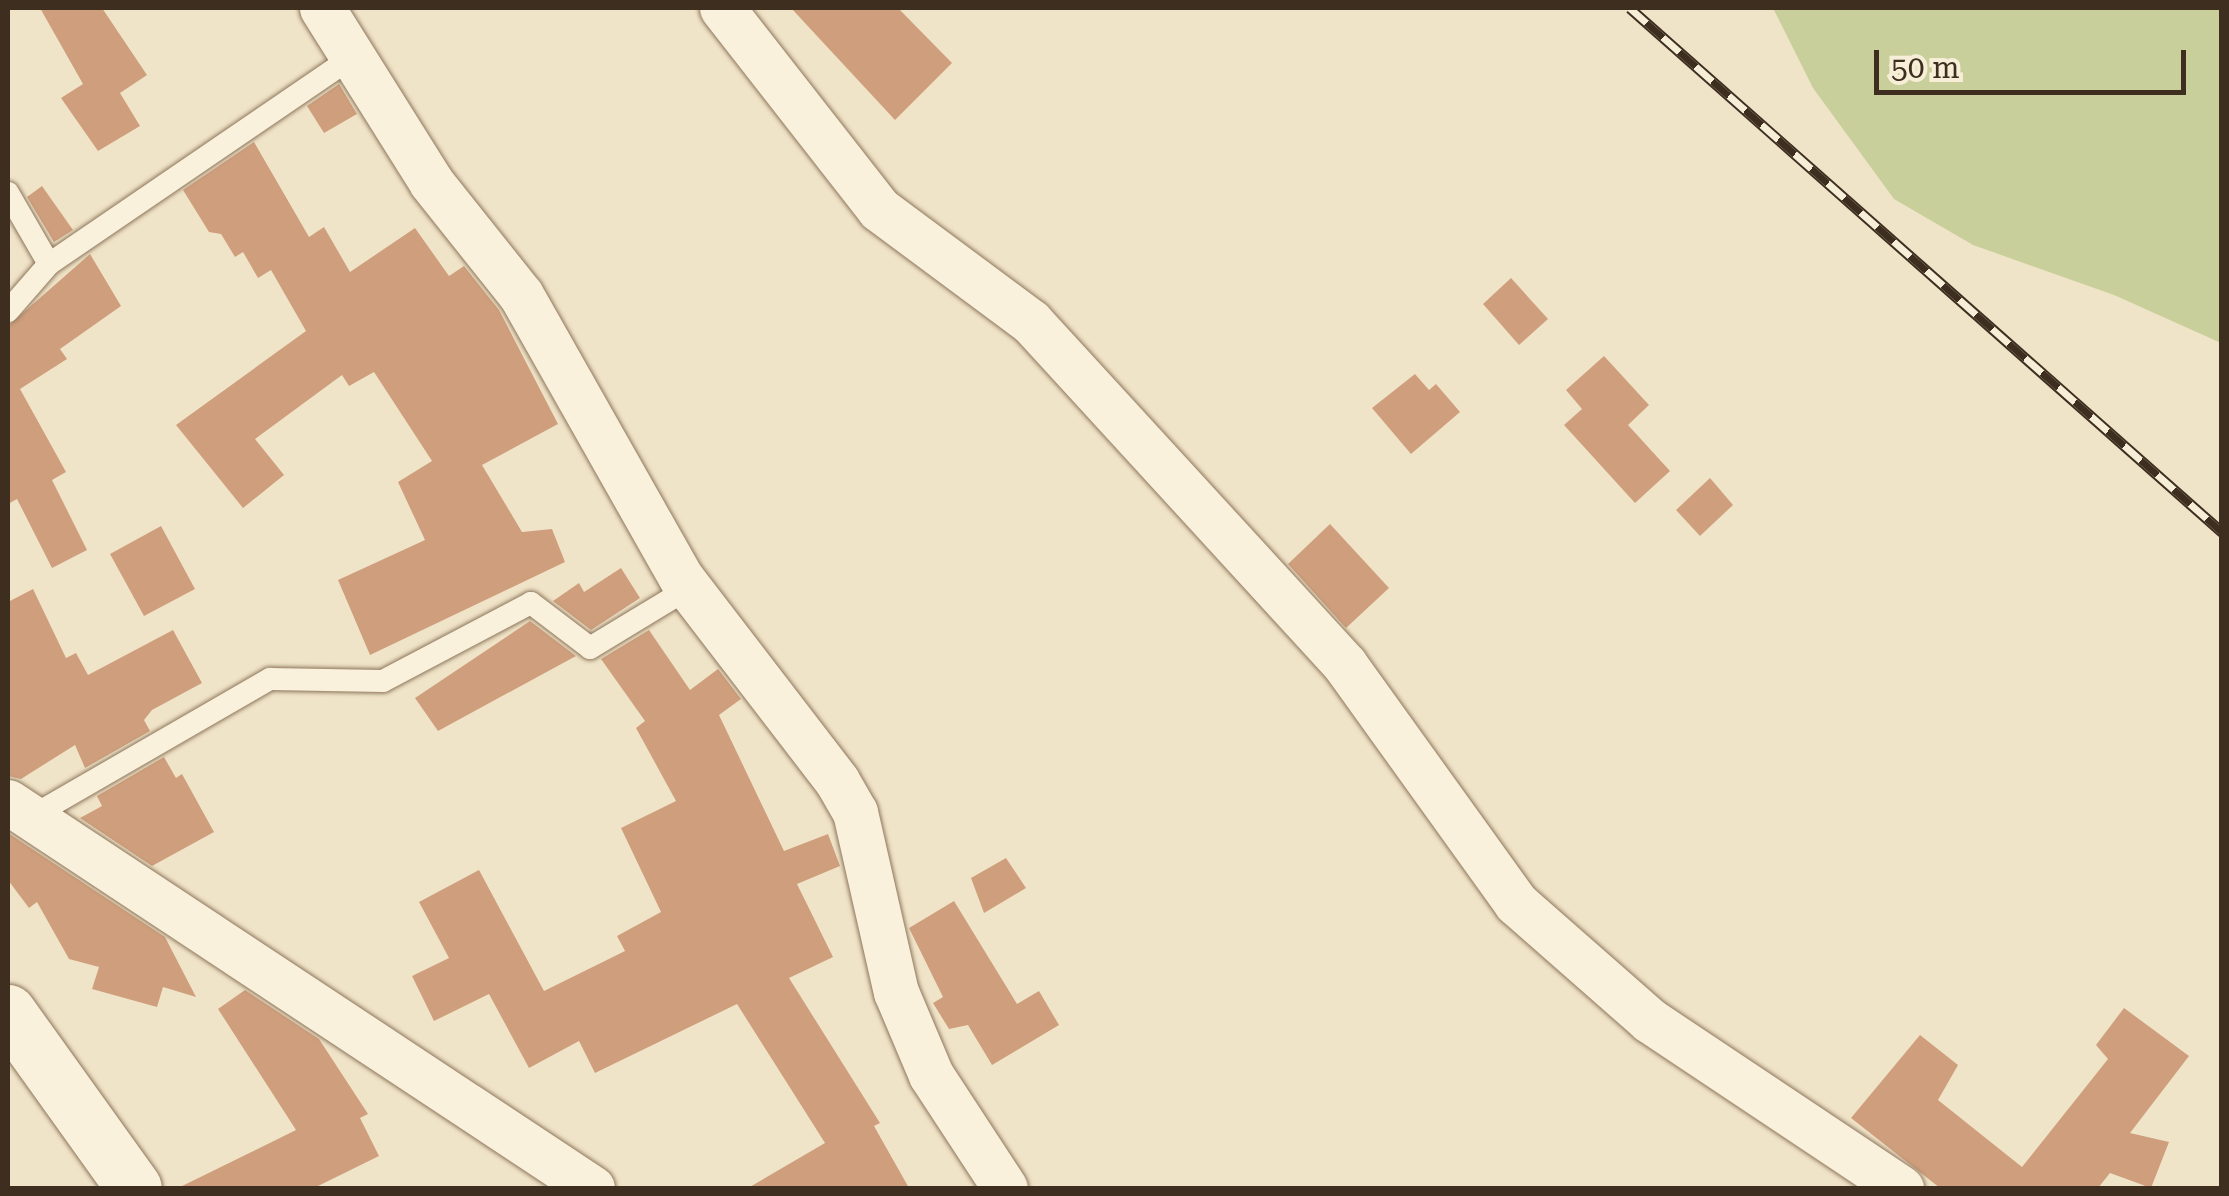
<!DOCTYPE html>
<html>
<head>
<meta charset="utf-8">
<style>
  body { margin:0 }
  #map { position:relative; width:2229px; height:1196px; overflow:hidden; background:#f0e4c8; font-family:"Roboto Serif",serif }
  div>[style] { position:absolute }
  .green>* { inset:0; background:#c9cf9b }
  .building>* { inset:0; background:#cf9f7d }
  .roads { filter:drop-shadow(0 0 2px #8d765c) drop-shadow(0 0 2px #8d765c) }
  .lane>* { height:22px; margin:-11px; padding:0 11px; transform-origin:11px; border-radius:11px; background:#faf1dc }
  .street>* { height:45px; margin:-22.5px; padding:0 22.5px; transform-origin:22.5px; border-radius:22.5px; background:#faf1dc }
  .secondary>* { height:55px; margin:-27.5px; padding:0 27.5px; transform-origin:27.5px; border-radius:27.5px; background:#faf1dc }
  .rail>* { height:11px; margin-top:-5.5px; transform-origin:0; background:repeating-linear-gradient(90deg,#f7eed8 0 22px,#3d2e20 0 44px); box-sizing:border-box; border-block:2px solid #3d2e20 }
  span { translate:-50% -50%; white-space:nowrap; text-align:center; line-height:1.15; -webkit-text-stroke:10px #f7eed8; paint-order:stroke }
  .frame { position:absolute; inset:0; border:10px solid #3d2e20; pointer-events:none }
  .scale { position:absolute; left:1874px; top:50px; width:312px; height:45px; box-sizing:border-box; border:5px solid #3d2e20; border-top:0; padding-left:12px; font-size:30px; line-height:35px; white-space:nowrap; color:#3d2e20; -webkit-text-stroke:8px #f7eed8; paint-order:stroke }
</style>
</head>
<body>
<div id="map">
  <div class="green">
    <div style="clip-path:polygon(1773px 8px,2221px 8px,2221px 343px,2114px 295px,1973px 245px,1894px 199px,1813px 88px)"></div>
  </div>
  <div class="building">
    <div style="clip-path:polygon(40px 8px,102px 8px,147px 75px,120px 93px,140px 126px,98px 151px,61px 98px,83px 84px)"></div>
    <div style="clip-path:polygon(791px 8px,898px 8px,952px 63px,895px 120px)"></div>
    <div style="clip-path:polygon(339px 84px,357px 114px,324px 133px,307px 106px)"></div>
    <div style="clip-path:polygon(254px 142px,309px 237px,324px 227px,350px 272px,415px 228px,449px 276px,464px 266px,499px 310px,558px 424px,482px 465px,522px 532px,552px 529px,565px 562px,370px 655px,338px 580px,425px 540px,398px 482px,432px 461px,374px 372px,349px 386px,342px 375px,255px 439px,284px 475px,243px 508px,176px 425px,306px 331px,271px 270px,258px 278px,243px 252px,235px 257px,221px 234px,209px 232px,183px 190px)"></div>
    <div style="clip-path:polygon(42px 186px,73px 230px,54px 242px,27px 197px)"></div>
    <div style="clip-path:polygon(90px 254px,121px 306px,60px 349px,67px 359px,20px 389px,66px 472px,52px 480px,87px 550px,52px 568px,17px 499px,8px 504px,8px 326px)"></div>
    <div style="clip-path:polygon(1511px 278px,1548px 319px,1519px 345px,1483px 304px)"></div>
    <div style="clip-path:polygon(1604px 356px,1649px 405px,1628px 425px,1670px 471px,1635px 503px,1564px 425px,1582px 409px,1566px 390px)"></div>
    <div style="clip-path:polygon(1415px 374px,1429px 390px,1436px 384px,1460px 412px,1411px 454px,1372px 408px)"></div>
    <div style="clip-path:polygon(1710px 478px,1733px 505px,1700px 536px,1676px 510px)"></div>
    <div style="clip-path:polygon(1330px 524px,1389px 588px,1346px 628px,1288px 564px)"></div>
    <div style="clip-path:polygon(161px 526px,195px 589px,144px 616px,110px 554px)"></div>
    <div style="clip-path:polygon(621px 568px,640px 598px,591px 630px,553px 601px,579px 583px,584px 592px)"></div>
    <div style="clip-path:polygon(33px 589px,66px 658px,76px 653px,88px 675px,173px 630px,202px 683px,152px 710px,144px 720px,150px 731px,85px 768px,75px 745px,21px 779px,8px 776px,8px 602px)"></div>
    <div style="clip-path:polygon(530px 621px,576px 656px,438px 731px,415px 698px)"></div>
    <div style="clip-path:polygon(649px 630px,690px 690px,718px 669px,741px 699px,719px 715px,784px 851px,828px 834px,840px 866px,797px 884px,833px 957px,789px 978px,880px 1123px,874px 1126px,909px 1188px,748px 1188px,825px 1143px,737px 1004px,595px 1073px,579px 1041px,529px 1068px,489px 994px,434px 1021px,412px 976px,449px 958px,419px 902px,479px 870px,544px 991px,625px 951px,617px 936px,661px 912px,621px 828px,676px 801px,636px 728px,645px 721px,601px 659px)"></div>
    <div style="clip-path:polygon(164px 757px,176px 778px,182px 774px,214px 832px,152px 866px,80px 818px,102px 806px,97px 796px)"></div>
    <div style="clip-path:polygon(8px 833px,165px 937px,196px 997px,163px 987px,157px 1007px,92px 989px,99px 967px,69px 959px,37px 902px,29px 908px,8px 880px)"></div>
    <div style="clip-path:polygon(1006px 858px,1026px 888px,984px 913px,971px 878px)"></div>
    <div style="clip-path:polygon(954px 901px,1017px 1004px,1039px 991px,1059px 1025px,992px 1065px,968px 1025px,949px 1029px,933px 1003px,943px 997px,909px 928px)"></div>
    <div style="clip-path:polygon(245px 990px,319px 1039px,368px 1114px,360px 1118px,379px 1156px,314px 1188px,178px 1188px,296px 1130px,218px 1009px)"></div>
    <div style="clip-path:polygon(2124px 1008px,2189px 1056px,2130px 1133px,2169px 1142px,2151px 1188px,2110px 1173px,2098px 1188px,1940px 1188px,1851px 1118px,1920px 1035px,1958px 1065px,1938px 1100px,2022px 1167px,2108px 1059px,2096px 1045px)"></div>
  </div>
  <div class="roads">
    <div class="lane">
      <div style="left:8px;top:193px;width:82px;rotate:60deg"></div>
      <div style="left:8px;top:311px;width:62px;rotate:-48.9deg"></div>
      <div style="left:49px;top:264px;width:367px;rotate:-34.3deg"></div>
      <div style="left:29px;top:818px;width:278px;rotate:-30deg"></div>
      <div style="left:270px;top:679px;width:113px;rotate:1deg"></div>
      <div style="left:383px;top:681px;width:167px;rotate:-27.8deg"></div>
      <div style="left:531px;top:603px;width:74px;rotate:37.3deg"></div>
      <div style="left:590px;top:648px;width:116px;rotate:-31.2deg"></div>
    </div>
    <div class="street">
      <div style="left:322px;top:8px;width:205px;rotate:57.9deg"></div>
      <div style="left:431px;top:182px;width:144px;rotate:51.5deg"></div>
      <div style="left:521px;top:295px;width:326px;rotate:60.5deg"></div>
      <div style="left:682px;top:579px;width:255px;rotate:52.5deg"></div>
      <div style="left:837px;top:781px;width:36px;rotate:60deg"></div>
      <div style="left:855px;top:812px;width:185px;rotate:77.2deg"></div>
      <div style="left:896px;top:992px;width:90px;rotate:67.1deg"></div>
      <div style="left:931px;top:1075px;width:135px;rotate:56.8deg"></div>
      <div style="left:722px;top:8px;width:255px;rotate:52deg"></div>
      <div style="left:879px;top:209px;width:189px;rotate:36.6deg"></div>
      <div style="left:1031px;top:322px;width:465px;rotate:47.5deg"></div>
      <div style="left:1345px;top:665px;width:293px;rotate:54.3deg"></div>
      <div style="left:1516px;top:903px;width:177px;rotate:41.3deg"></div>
      <div style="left:1649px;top:1020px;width:303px;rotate:33.7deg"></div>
      <div style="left:8px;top:802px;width:700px;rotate:33.46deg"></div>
    </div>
    <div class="secondary">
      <div style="left:8px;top:1012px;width:216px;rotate:54.4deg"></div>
    </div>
  </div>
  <div class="rail">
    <div style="left:1630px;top:8px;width:791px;rotate:41.51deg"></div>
  </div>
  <div class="frame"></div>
  <div class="scale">50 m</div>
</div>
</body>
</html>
